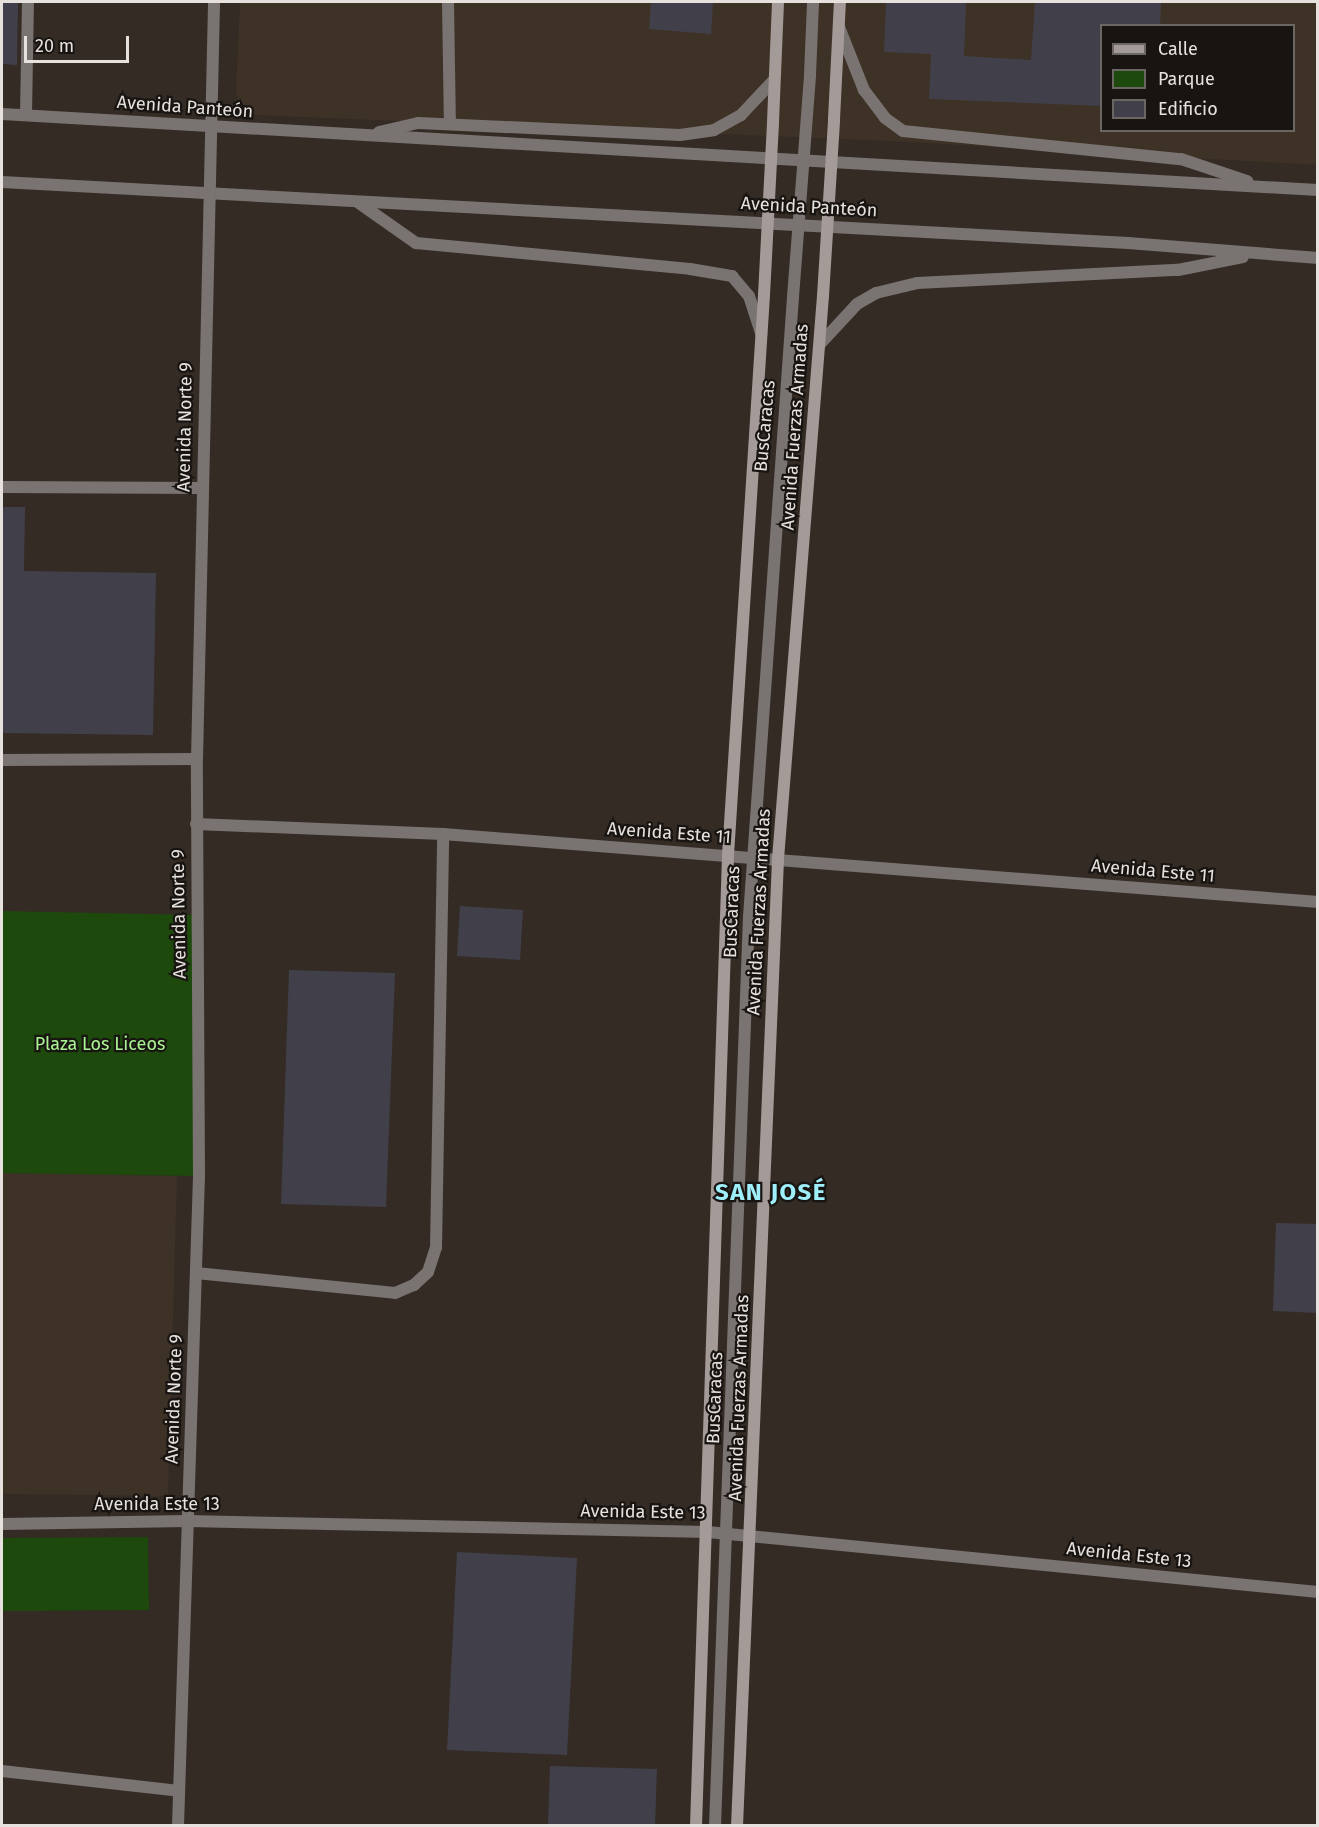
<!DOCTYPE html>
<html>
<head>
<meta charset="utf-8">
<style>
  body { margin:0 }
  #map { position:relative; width:1319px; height:1827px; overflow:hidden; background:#332b24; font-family:"Fira Sans",sans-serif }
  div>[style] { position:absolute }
  .built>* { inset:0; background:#3e3226 }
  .green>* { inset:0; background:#1e490d }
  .building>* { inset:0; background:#41404a }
  .service>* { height:12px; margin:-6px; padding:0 6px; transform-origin:6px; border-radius:6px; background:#797371 }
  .minor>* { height:12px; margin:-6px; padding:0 6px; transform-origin:6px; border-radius:6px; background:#797371 }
  .secondary>* { height:12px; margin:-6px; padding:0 6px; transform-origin:6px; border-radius:6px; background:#a49a98 }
  .service-bridge>* { height:12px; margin:-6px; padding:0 6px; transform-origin:6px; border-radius:6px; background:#797371 }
  .secondary-bridge>* { height:12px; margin:-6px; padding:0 6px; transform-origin:6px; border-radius:6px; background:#a49a98 }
  span { translate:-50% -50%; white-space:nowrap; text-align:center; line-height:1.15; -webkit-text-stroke:4.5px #181411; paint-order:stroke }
  .street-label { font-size:18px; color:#e6e1dc }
  .park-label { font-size:18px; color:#a9f392 }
  .district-label { font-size:24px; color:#9eeffa; font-weight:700; letter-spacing:1.5px }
  .frame { position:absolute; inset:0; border:3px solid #e6e1dc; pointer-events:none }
  .legend { position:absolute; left:1100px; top:24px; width:195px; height:108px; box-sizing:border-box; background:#181411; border:2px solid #6a6662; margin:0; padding:8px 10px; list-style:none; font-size:18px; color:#e6e1dc }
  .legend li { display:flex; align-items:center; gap:12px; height:30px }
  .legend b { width:30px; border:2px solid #6a6662 }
  .scale { position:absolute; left:24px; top:36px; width:105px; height:27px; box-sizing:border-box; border:3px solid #e6e1dc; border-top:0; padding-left:8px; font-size:18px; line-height:21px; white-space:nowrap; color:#e6e1dc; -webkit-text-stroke:4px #181411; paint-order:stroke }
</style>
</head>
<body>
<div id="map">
  <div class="built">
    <div style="clip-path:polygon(evenodd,240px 2px,1317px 2px,1317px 165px,890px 141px,255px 115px,240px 107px,236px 90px,240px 2px,1102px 26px,1294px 26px,1294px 130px,1102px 130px,1102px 26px)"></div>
    <div style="clip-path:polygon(2px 1173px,177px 1176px,168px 1496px,2px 1494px)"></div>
  </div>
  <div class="green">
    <div style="clip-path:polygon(2px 911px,198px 915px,199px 1176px,2px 1173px)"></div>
    <div style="clip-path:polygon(148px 1537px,149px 1610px,2px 1611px,2px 1538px)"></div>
  </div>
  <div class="building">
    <div style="clip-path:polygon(2px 2px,18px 2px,17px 65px,2px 64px)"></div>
    <div style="clip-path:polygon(651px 2px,713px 2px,711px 34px,649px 29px)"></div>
    <div style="clip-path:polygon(886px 2px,966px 2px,964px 56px,1031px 60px,1035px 2px,1161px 2px,1160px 26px,1102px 26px,1102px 106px,929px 99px,931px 54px,884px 52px)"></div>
    <div style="clip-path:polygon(2px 507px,25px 507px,24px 571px,156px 573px,153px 735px,2px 733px)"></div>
    <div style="clip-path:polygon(460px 906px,523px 910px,520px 960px,457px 956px)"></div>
    <div style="clip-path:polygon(289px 970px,395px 973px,386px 1207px,281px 1204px)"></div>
    <div style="clip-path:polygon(1276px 1223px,1318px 1224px,1318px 1313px,1273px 1311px)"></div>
    <div style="clip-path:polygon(457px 1552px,577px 1558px,567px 1755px,447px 1750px)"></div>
    <div style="clip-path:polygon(550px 1766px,657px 1769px,655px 1826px,548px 1826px)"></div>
  </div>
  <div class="service">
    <div style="left:448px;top:2px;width:122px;rotate:89.1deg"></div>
    <div style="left:810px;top:75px;width:73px;rotate:-87.6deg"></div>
    <div style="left:2px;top:760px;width:195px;rotate:-0.3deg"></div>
    <div style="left:2px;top:1771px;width:178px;rotate:6.4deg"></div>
    <div style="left:715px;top:1826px;width:910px;rotate:-87.86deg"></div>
    <div style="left:749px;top:917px;width:622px;rotate:-85.94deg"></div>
  </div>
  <div class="minor">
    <div style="left:839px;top:27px;width:68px;rotate:68.4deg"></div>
    <div style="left:864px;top:90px;width:35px;rotate:53deg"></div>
    <div style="left:885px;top:118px;width:22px;rotate:36deg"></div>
    <div style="left:903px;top:131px;width:279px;rotate:5.8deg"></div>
    <div style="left:1181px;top:159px;width:70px;rotate:18.4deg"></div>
    <div style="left:2px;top:114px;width:1318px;rotate:3.31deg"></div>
    <div style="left:26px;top:115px;width:113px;rotate:-89deg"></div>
    <div style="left:379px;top:132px;width:40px;rotate:-13deg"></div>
    <div style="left:418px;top:123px;width:262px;rotate:2.6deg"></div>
    <div style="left:680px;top:135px;width:34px;rotate:-8deg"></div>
    <div style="left:714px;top:130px;width:31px;rotate:-29deg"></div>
    <div style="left:741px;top:115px;width:48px;rotate:-46.7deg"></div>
    <div style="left:2px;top:182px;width:1128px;rotate:3.1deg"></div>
    <div style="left:1128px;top:243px;width:191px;rotate:4.5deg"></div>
    <div style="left:359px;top:203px;width:70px;rotate:35.1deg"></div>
    <div style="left:416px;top:243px;width:275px;rotate:5.4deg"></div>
    <div style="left:690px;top:269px;width:43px;rotate:9.5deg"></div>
    <div style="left:732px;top:276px;width:26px;rotate:50deg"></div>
    <div style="left:749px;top:296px;width:40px;rotate:72deg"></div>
    <div style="left:820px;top:344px;width:54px;rotate:-47.2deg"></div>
    <div style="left:857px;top:304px;width:22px;rotate:-30deg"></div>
    <div style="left:876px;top:293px;width:42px;rotate:-13.7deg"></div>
    <div style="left:917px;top:283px;width:261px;rotate:-2.9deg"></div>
    <div style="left:1178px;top:270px;width:66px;rotate:-11.3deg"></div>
    <div style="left:2px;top:487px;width:200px;rotate:0.3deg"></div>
    <div style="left:196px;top:824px;width:247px;rotate:2.3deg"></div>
    <div style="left:443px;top:834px;width:878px;rotate:4.44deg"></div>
    <div style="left:196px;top:1273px;width:200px;rotate:5.7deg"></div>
    <div style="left:395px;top:1293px;width:21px;rotate:-23deg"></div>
    <div style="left:414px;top:1285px;width:19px;rotate:-43deg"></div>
    <div style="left:428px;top:1272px;width:25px;rotate:-72deg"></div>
    <div style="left:436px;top:1248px;width:414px;rotate:-89deg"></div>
    <div style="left:2px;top:1524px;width:186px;rotate:-0.9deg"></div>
    <div style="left:188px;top:1521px;width:520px;rotate:1.21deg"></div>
    <div style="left:708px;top:1532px;width:613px;rotate:5.62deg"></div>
    <div style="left:178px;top:1826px;width:650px;rotate:-88.15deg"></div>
    <div style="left:199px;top:1176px;width:417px;rotate:-90.3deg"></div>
    <div style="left:197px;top:759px;width:757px;rotate:-88.71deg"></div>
  </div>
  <div class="secondary">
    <div style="left:834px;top:119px;width:117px;rotate:-87.1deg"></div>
    <div style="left:773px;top:122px;width:120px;rotate:-87.6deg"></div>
    <div style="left:696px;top:1826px;width:972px;rotate:-88.11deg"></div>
    <div style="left:728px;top:855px;width:561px;rotate:-86.32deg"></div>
    <div style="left:737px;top:1826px;width:968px;rotate:-87.57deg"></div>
    <div style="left:778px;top:859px;width:565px;rotate:-85.43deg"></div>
  </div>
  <div class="service-bridge">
    <div style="left:793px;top:297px;width:223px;rotate:-85.6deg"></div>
  </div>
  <div class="secondary-bridge">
    <div style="left:764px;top:295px;width:173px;rotate:-87deg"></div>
    <div style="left:823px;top:296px;width:177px;rotate:-86.4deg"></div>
  </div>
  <div class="street-label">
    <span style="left:185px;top:107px;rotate:4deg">Avenida Panteón</span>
    <span style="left:809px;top:207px;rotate:3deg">Avenida Panteón</span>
    <span style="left:765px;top:426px;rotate:-85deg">BusCaracas</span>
    <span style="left:185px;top:427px;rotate:-89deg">Avenida Norte 9</span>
    <span style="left:795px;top:427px;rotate:-86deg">Avenida Fuerzas Armadas</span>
    <span style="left:669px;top:833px;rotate:4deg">Avenida Este 11</span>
    <span style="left:1153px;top:871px;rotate:5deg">Avenida Este 11</span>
    <span style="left:732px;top:912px;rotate:-88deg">BusCaracas</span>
    <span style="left:759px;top:912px;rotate:-87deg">Avenida Fuerzas Armadas</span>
    <span style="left:179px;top:914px;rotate:-91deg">Avenida Norte 9</span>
    <span style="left:715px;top:1398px;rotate:-88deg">BusCaracas</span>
    <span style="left:739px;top:1398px;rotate:-88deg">Avenida Fuerzas Armadas</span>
    <span style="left:174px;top:1399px;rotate:-88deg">Avenida Norte 9</span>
    <span style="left:157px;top:1504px">Avenida Este 13</span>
    <span style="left:643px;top:1512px;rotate:1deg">Avenida Este 13</span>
    <span style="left:1129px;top:1555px;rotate:6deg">Avenida Este 13</span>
  </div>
  <div class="park-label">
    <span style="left:100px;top:1044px">Plaza Los Liceos</span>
  </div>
  <div class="district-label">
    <span style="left:771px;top:1193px">SAN JOSÉ</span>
  </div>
  <div class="frame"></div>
  <ul class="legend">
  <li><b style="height:8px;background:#a49a98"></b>Calle</li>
  <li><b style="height:16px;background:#1e490d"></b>Parque</li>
  <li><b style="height:16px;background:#41404a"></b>Edificio</li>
  </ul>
  <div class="scale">20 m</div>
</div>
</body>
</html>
